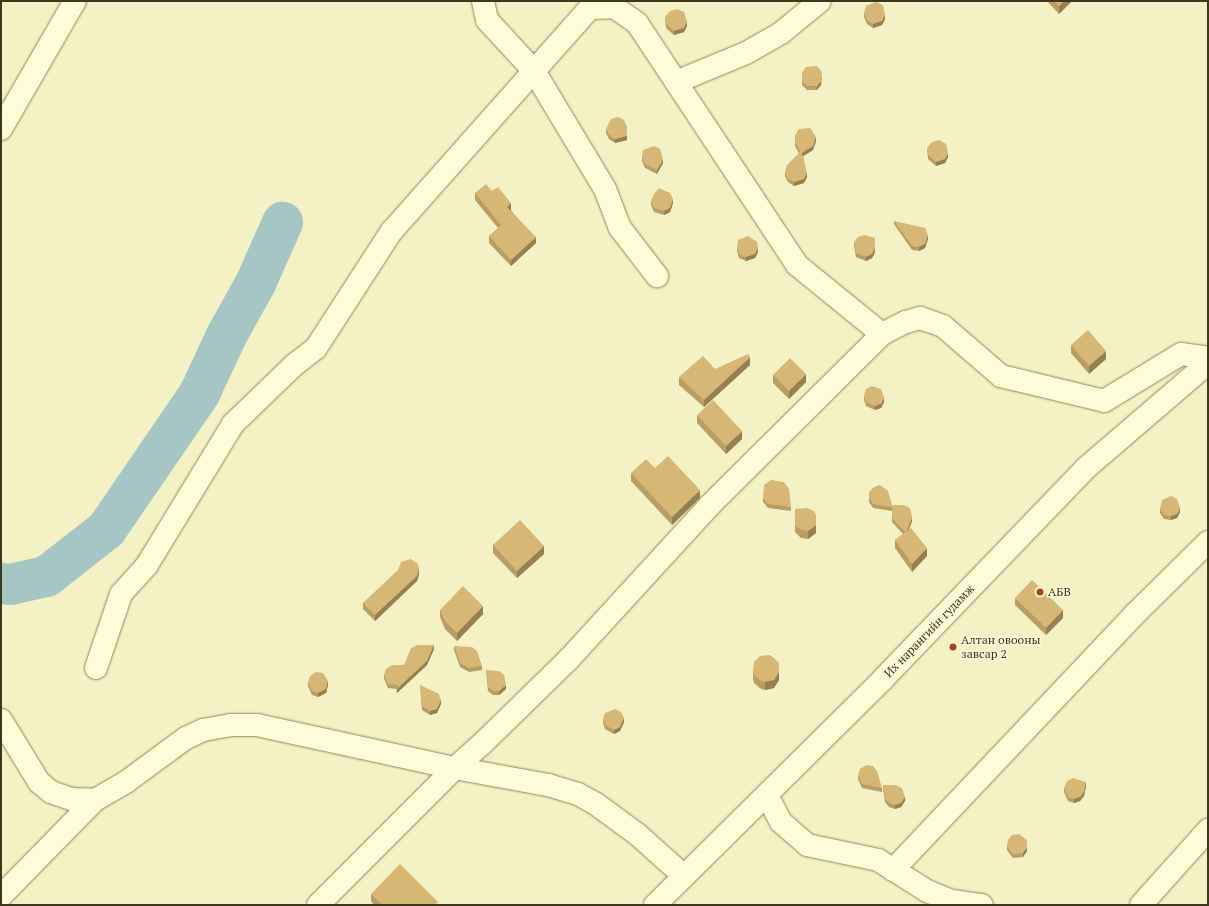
<!DOCTYPE html>
<html>
<head>
<meta charset="utf-8">
<style>
  body { margin:0 }
  #map { position:relative; width:1209px; height:906px; overflow:hidden; background:#f4f2c4; font-family:"PT Serif",serif }
  div>[style] { position:absolute }
  .river>* { height:41px; margin:-20.5px; padding:0 20.5px; transform-origin:20.5px; border-radius:20.5px; background:#a6c6c5 }
  .roads { filter:drop-shadow(0 0 1px #918657) drop-shadow(0 0 1px #918657) }
  .street>* { height:22px; margin:-11px; padding:0 11px; transform-origin:11px; border-radius:11px; background:#fdfcd9 }
  .secondary>* { height:22px; margin:-11px; padding:0 11px; transform-origin:11px; border-radius:11px; background:#fdfcd9 }
  .wall>* { inset:0; background:#b89d65 }
  .shaded-wall>* { inset:0; background:#968052 }
  .building>* { inset:0; background:#d6b775 }
  .dots>* { width:11px; height:11px; translate:-50% -50%; box-sizing:border-box; border:2px solid #faf9d5; border-radius:50% }
  span { translate:-50% -50%; white-space:nowrap; text-align:center; line-height:1.15; -webkit-text-stroke:3px #faf9d5; paint-order:stroke }
  .poi-label { font-size:12px; color:#3f371d }
  .left { translate:0 -50%; text-align:left }
  .street-label { font-size:12px; color:#3f371d }
  .frame { position:absolute; inset:0; border:2px solid #3f371d; pointer-events:none }
</style>
</head>
<body>
<div id="map">
  <div class="river">
    <div style="left:1px;top:583px;width:9px;rotate:6deg"></div>
    <div style="left:10px;top:584px;width:37px;rotate:-13deg"></div>
    <div style="left:46px;top:576px;width:76px;rotate:-38.1deg"></div>
    <div style="left:106px;top:529px;width:165px;rotate:-55.6deg"></div>
    <div style="left:199px;top:393px;width:64px;rotate:-65deg"></div>
    <div style="left:226px;top:335px;width:60px;rotate:-60.9deg"></div>
    <div style="left:255px;top:283px;width:67px;rotate:-66.1deg"></div>
  </div>
  <div class="roads">
    <div class="street">
      <div style="left:483px;top:1px;width:19px;rotate:78deg"></div>
      <div style="left:487px;top:20px;width:69px;rotate:47.3deg"></div>
      <div style="left:534px;top:71px;width:138px;rotate:59deg"></div>
      <div style="left:605px;top:189px;width:42px;rotate:69deg"></div>
      <div style="left:620px;top:228px;width:61px;rotate:52.4deg"></div>
      <div style="left:676px;top:82px;width:76px;rotate:-22.5deg"></div>
      <div style="left:746px;top:53px;width:40px;rotate:-29.7deg"></div>
      <div style="left:781px;top:33px;width:50px;rotate:-39.4deg"></div>
      <div style="left:1px;top:129px;width:148px;rotate:-60deg"></div>
      <div style="left:96px;top:668px;width:78px;rotate:-71.3deg"></div>
      <div style="left:121px;top:594px;width:39px;rotate:-48deg"></div>
      <div style="left:147px;top:565px;width:165px;rotate:-58.6deg"></div>
      <div style="left:233px;top:424px;width:83px;rotate:-44deg"></div>
      <div style="left:293px;top:366px;width:29px;rotate:-38deg"></div>
      <div style="left:316px;top:348px;width:138px;rotate:-57.1deg"></div>
      <div style="left:391px;top:232px;width:300px;rotate:-48.4deg"></div>
      <div style="left:590px;top:8px;width:24px;rotate:-2deg"></div>
      <div style="left:614px;top:7px;width:28px;rotate:35deg"></div>
      <div style="left:637px;top:23px;width:290px;rotate:56.5deg"></div>
      <div style="left:797px;top:265px;width:109px;rotate:39.1deg"></div>
      <div style="left:1px;top:720px;width:73px;rotate:58.5deg"></div>
      <div style="left:39px;top:782px;width:16px;rotate:40deg"></div>
      <div style="left:51px;top:792px;width:21px;rotate:19deg"></div>
      <div style="left:71px;top:799px;width:24px;rotate:2deg"></div>
      <div style="left:95px;top:800px;width:36px;rotate:-30deg"></div>
      <div style="left:126px;top:782px;width:74px;rotate:-36.3deg"></div>
      <div style="left:186px;top:738px;width:19px;rotate:-25deg"></div>
      <div style="left:203px;top:730px;width:28px;rotate:-10deg"></div>
      <div style="left:231px;top:725px;width:26px"></div>
      <div style="left:257px;top:725px;width:203px;rotate:12.3deg"></div>
      <div style="left:455px;top:768px;width:95px;rotate:10.4deg"></div>
      <div style="left:548px;top:785px;width:31px;rotate:17deg"></div>
      <div style="left:578px;top:794px;width:21px;rotate:29deg"></div>
      <div style="left:596px;top:804px;width:51px;rotate:36.2deg"></div>
      <div style="left:637px;top:834px;width:63px;rotate:41.8deg"></div>
      <div style="left:767px;top:795px;width:30px;rotate:63deg"></div>
      <div style="left:781px;top:822px;width:35px;rotate:41deg"></div>
      <div style="left:807px;top:845px;width:73px;rotate:11.9deg"></div>
      <div style="left:878px;top:860px;width:58px;rotate:32.3deg"></div>
      <div style="left:927px;top:891px;width:27px;rotate:22deg"></div>
      <div style="left:952px;top:901px;width:30px;rotate:8deg"></div>
      <div style="left:893px;top:870px;width:354px;rotate:-46.6deg"></div>
      <div style="left:1136px;top:613px;width:101px;rotate:-44.6deg"></div>
      <div style="left:1px;top:896px;width:134px;rotate:-45.6deg"></div>
      <div style="left:318px;top:905px;width:194px;rotate:-45deg"></div>
      <div style="left:455px;top:768px;width:38px;rotate:-42deg"></div>
      <div style="left:483px;top:743px;width:119px;rotate:-44.3deg"></div>
      <div style="left:568px;top:660px;width:210px;rotate:-47.5deg"></div>
      <div style="left:710px;top:505px;width:243px;rotate:-44.8deg"></div>
      <div style="left:882px;top:334px;width:27px;rotate:-27deg"></div>
      <div style="left:906px;top:322px;width:15px;rotate:-16deg"></div>
      <div style="left:920px;top:318px;width:24px;rotate:19deg"></div>
      <div style="left:943px;top:326px;width:77px;rotate:40.8deg"></div>
      <div style="left:1001px;top:376px;width:106px;rotate:13.6deg"></div>
      <div style="left:1104px;top:401px;width:90px;rotate:-31.4deg"></div>
      <div style="left:1181px;top:354px;width:27px;rotate:8deg"></div>
      <div style="left:1141px;top:905px;width:101px;rotate:-48.2deg"></div>
    </div>
    <div class="secondary">
      <div style="left:655px;top:905px;width:322px;rotate:-44.7deg"></div>
      <div style="left:884px;top:678px;width:291px;rotate:-46.1deg"></div>
      <div style="left:1086px;top:468px;width:161px;rotate:-40.7deg"></div>
    </div>
  </div>
  <div class="wall">
    <div style="clip-path:polygon(1047px 1px,1072px 1px,1059px 14px)"></div>
    <div style="clip-path:polygon(864px 13px,885px 19px,882px 25px,873px 28px,867px 24px,864px 17px)"></div>
    <div style="clip-path:polygon(665px 17px,687px 26px,684px 32px,674px 35px,666px 28px)"></div>
    <div style="clip-path:polygon(802px 73px,821px 85px,817px 90px,807px 90px,802px 85px)"></div>
    <div style="clip-path:polygon(606px 129px,627px 140px,615px 143px,609px 139px,606px 133px)"></div>
    <div style="clip-path:polygon(795px 135px,816px 141px,813px 150px,803px 156px,807px 177px,804px 183px,794px 186px,788px 182px,785px 176px,785px 172px,799px 153px,795px 146px)"></div>
    <div style="clip-path:polygon(927px 148px,948px 157px,945px 163px,936px 166px,928px 159px)"></div>
    <div style="clip-path:polygon(642px 157px,663px 163px,657px 174px,645px 168px,642px 161px)"></div>
    <div style="clip-path:polygon(475px 193px,511px 210px,536px 243px,511px 266px,489px 243px,489px 236px,498px 228px,475px 200px)"></div>
    <div style="clip-path:polygon(651px 201px,673px 203px,670px 212px,664px 215px,654px 212px,651px 205px)"></div>
    <div style="clip-path:polygon(894px 221px,928px 239px,925px 248px,919px 251px,912px 250px,894px 224px)"></div>
    <div style="clip-path:polygon(854px 242px,875px 242px,875px 252px,872px 258px,866px 261px,856px 257px,854px 246px)"></div>
    <div style="clip-path:polygon(737px 247px,758px 252px,755px 258px,746px 261px,739px 258px,737px 251px)"></div>
    <div style="clip-path:polygon(1071px 345px,1106px 359px,1089px 374px,1071px 353px)"></div>
    <div style="clip-path:polygon(750px 365px,704px 407px,679px 385px,679px 377px,715px 369px)"></div>
    <div style="clip-path:polygon(773px 375px,806px 382px,789px 399px,773px 383px)"></div>
    <div style="clip-path:polygon(864px 396px,884px 402px,881px 408px,875px 410px,866px 406px,864px 400px)"></div>
    <div style="clip-path:polygon(697px 415px,742px 439px,726px 454px,697px 423px)"></div>
    <div style="clip-path:polygon(655px 468px,700px 498px,672px 525px,631px 481px,631px 473px)"></div>
    <div style="clip-path:polygon(869px 492px,892px 505px,912px 521px,909px 529px,927px 556px,912px 572px,895px 548px,895px 540px,903px 534px,892px 522px,892px 511px,873px 508px,869px 502px)"></div>
    <div style="clip-path:polygon(763px 498px,791px 507px,791px 511px,768px 508px,763px 502px)"></div>
    <div style="clip-path:polygon(795px 509px,816px 533px,808px 539px,801px 538px,795px 532px)"></div>
    <div style="clip-path:polygon(1160px 509px,1180px 512px,1177px 518px,1171px 520px,1164px 519px,1160px 513px)"></div>
    <div style="clip-path:polygon(493px 545px,544px 554px,517px 578px,493px 553px)"></div>
    <div style="clip-path:polygon(419px 575px,417px 581px,375px 621px,363px 609px,363px 603px)"></div>
    <div style="clip-path:polygon(1015px 598px,1063px 618px,1046px 635px,1015px 605px)"></div>
    <div style="clip-path:polygon(440px 610px,483px 614px,457px 641px,445px 629px,440px 617px)"></div>
    <div style="clip-path:polygon(454px 646px,482px 666px,482px 670px,469px 672px,460px 667px,454px 650px)"></div>
    <div style="clip-path:polygon(434px 649px,427px 665px,397px 693px,397px 689px,388px 688px,384px 679px,384px 675px)"></div>
    <div style="clip-path:polygon(486px 670px,506px 689px,499px 695px,493px 695px,488px 691px)"></div>
    <div style="clip-path:polygon(753px 671px,779px 680px,774px 688px,765px 690px,761px 689px,754px 683px,753px 679px)"></div>
    <div style="clip-path:polygon(308px 682px,328px 685px,326px 693px,318px 697px,312px 695px,308px 686px)"></div>
    <div style="clip-path:polygon(420px 685px,441px 704px,437px 713px,430px 715px,422px 710px)"></div>
    <div style="clip-path:polygon(603px 719px,624px 722px,620px 731px,614px 734px,605px 729px,603px 723px)"></div>
    <div style="clip-path:polygon(858px 775px,882px 788px,882px 792px,862px 788px,858px 779px)"></div>
    <div style="clip-path:polygon(883px 785px,905px 801px,901px 807px,895px 809px,889px 807px,885px 802px,883px 789px)"></div>
    <div style="clip-path:polygon(1086px 786px,1084px 796px,1080px 801px,1074px 803px,1068px 801px,1064px 792px,1064px 788px)"></div>
    <div style="clip-path:polygon(1007px 846px,1027px 851px,1023px 857px,1013px 858px,1007px 850px)"></div>
    <div style="clip-path:polygon(371px 894px,438px 905px,374px 905px,371px 901px)"></div>
  </div>
  <div class="shaded-wall">
    <div style="clip-path:polygon(1064px 1px,1072px 1px,1059px 14px,1059px 6px)"></div>
    <div style="clip-path:polygon(885px 15px,885px 19px,882px 25px,873px 28px,873px 24px)"></div>
    <div style="clip-path:polygon(687px 22px,687px 26px,684px 32px,674px 35px,674px 31px)"></div>
    <div style="clip-path:polygon(822px 76px,821px 85px,817px 90px,817px 86px)"></div>
    <div style="clip-path:polygon(627px 127px,627px 140px,615px 143px,615px 139px)"></div>
    <div style="clip-path:polygon(816px 137px,816px 141px,813px 150px,802px 157px,802px 153px)"></div>
    <div style="clip-path:polygon(948px 153px,948px 157px,945px 163px,936px 166px,936px 162px)"></div>
    <div style="clip-path:polygon(663px 159px,663px 163px,657px 174px,657px 170px)"></div>
    <div style="clip-path:polygon(807px 173px,807px 177px,804px 183px,794px 186px,794px 182px)"></div>
    <div style="clip-path:polygon(673px 199px,673px 203px,670px 212px,664px 215px,664px 211px)"></div>
    <div style="clip-path:polygon(511px 203px,511px 210px,507px 213px,507px 207px)"></div>
    <div style="clip-path:polygon(928px 235px,928px 239px,925px 248px,919px 251px,919px 247px)"></div>
    <div style="clip-path:polygon(536px 237px,536px 243px,511px 266px,511px 260px)"></div>
    <div style="clip-path:polygon(875px 238px,875px 252px,872px 258px,866px 261px,866px 257px)"></div>
    <div style="clip-path:polygon(758px 248px,758px 252px,755px 258px,746px 261px,746px 257px)"></div>
    <div style="clip-path:polygon(1106px 351px,1106px 359px,1089px 374px,1089px 366px)"></div>
    <div style="clip-path:polygon(750px 357px,750px 365px,704px 407px,704px 400px)"></div>
    <div style="clip-path:polygon(806px 374px,806px 382px,789px 399px,789px 391px)"></div>
    <div style="clip-path:polygon(884px 398px,884px 402px,881px 408px,875px 410px,875px 406px)"></div>
    <div style="clip-path:polygon(742px 431px,742px 439px,726px 454px,726px 446px)"></div>
    <div style="clip-path:polygon(700px 490px,700px 498px,672px 525px,672px 517px)"></div>
    <div style="clip-path:polygon(1180px 508px,1180px 512px,1177px 518px,1171px 520px,1171px 516px)"></div>
    <div style="clip-path:polygon(912px 517px,912px 521px,906px 537px,906px 533px)"></div>
    <div style="clip-path:polygon(816px 525px,816px 533px,808px 539px,808px 531px)"></div>
    <div style="clip-path:polygon(544px 546px,544px 554px,517px 578px,517px 571px)"></div>
    <div style="clip-path:polygon(927px 548px,927px 556px,912px 572px,912px 564px)"></div>
    <div style="clip-path:polygon(419px 569px,419px 575px,417px 581px,375px 621px,375px 615px)"></div>
    <div style="clip-path:polygon(483px 606px,483px 614px,457px 641px,457px 633px)"></div>
    <div style="clip-path:polygon(1063px 610px,1063px 618px,1046px 635px,1046px 628px)"></div>
    <div style="clip-path:polygon(434px 645px,434px 649px,427px 665px,397px 693px,397px 689px)"></div>
    <div style="clip-path:polygon(779px 672px,779px 680px,774px 688px,765px 690px,765px 682px)"></div>
    <div style="clip-path:polygon(328px 681px,328px 685px,326px 693px,318px 697px,318px 693px)"></div>
    <div style="clip-path:polygon(506px 685px,506px 689px,499px 695px,499px 691px)"></div>
    <div style="clip-path:polygon(441px 700px,441px 704px,437px 713px,430px 715px,430px 711px)"></div>
    <div style="clip-path:polygon(624px 718px,624px 722px,620px 731px,614px 734px,614px 730px)"></div>
    <div style="clip-path:polygon(1086px 782px,1086px 786px,1084px 796px,1080px 801px,1074px 803px,1074px 799px)"></div>
    <div style="clip-path:polygon(905px 797px,905px 801px,901px 807px,895px 809px,895px 805px)"></div>
    <div style="clip-path:polygon(1027px 847px,1027px 851px,1023px 857px,1023px 853px)"></div>
  </div>
  <div class="building">
    <div style="clip-path:polygon(1054px 1px,1064px 1px,1059px 6px)"></div>
    <div style="clip-path:polygon(876px 2px,883px 5px,885px 15px,882px 21px,873px 24px,867px 20px,864px 13px,866px 6px)"></div>
    <div style="clip-path:polygon(677px 9px,684px 12px,687px 22px,684px 28px,674px 31px,666px 24px,665px 17px,670px 11px)"></div>
    <div style="clip-path:polygon(817px 66px,822px 72px,821px 81px,817px 86px,807px 86px,802px 81px,802px 73px,806px 67px)"></div>
    <div style="clip-path:polygon(618px 117px,624px 120px,627px 127px,627px 136px,615px 139px,609px 135px,606px 129px,611px 119px)"></div>
    <div style="clip-path:polygon(810px 128px,816px 137px,813px 146px,802px 153px,807px 173px,804px 179px,794px 182px,788px 179px,785px 172px,787px 165px,800px 152px,795px 142px,795px 135px,799px 129px)"></div>
    <div style="clip-path:polygon(939px 140px,946px 144px,948px 153px,945px 159px,936px 162px,928px 155px,927px 148px,932px 142px)"></div>
    <div style="clip-path:polygon(654px 146px,660px 149px,663px 159px,657px 170px,645px 164px,642px 157px,643px 150px)"></div>
    <div style="clip-path:polygon(486px 184px,492px 191px,498px 187px,511px 203px,507px 207px,536px 237px,511px 260px,489px 236px,501px 225px,475px 193px)"></div>
    <div style="clip-path:polygon(659px 188px,670px 193px,673px 199px,670px 208px,664px 211px,654px 208px,651px 201px,654px 194px)"></div>
    <div style="clip-path:polygon(894px 221px,925px 228px,928px 235px,925px 244px,919px 247px,912px 246px)"></div>
    <div style="clip-path:polygon(865px 235px,875px 238px,875px 248px,872px 254px,866px 257px,856px 253px,854px 242px,858px 237px)"></div>
    <div style="clip-path:polygon(748px 236px,757px 242px,758px 248px,755px 254px,746px 257px,739px 254px,737px 247px,738px 240px)"></div>
    <div style="clip-path:polygon(1088px 330px,1106px 351px,1089px 366px,1071px 345px)"></div>
    <div style="clip-path:polygon(748px 354px,750px 357px,704px 400px,679px 377px,703px 356px,715px 369px)"></div>
    <div style="clip-path:polygon(790px 358px,806px 374px,789px 391px,773px 375px)"></div>
    <div style="clip-path:polygon(872px 386px,881px 389px,884px 398px,881px 404px,875px 406px,866px 402px,864px 396px,866px 389px)"></div>
    <div style="clip-path:polygon(713px 400px,742px 431px,726px 446px,697px 415px)"></div>
    <div style="clip-path:polygon(668px 456px,700px 490px,672px 517px,631px 473px,646px 459px,655px 468px)"></div>
    <div style="clip-path:polygon(771px 480px,784px 482px,789px 489px,791px 507px,768px 504px,763px 498px,764px 485px)"></div>
    <div style="clip-path:polygon(880px 485px,888px 491px,892px 505px,904px 505px,910px 508px,912px 517px,907px 531px,905px 532px,892px 518px,892px 507px,873px 504px,869px 498px,869px 492px,874px 487px)"></div>
    <div style="clip-path:polygon(1171px 496px,1177px 499px,1180px 508px,1177px 514px,1171px 516px,1164px 515px,1160px 509px,1162px 500px)"></div>
    <div style="clip-path:polygon(807px 508px,814px 511px,816px 515px,816px 525px,808px 531px,801px 530px,795px 525px,795px 509px)"></div>
    <div style="clip-path:polygon(520px 520px,544px 546px,517px 571px,493px 545px)"></div>
    <div style="clip-path:polygon(911px 528px,927px 548px,912px 564px,895px 540px)"></div>
    <div style="clip-path:polygon(411px 559px,418px 564px,419px 569px,417px 576px,375px 615px,363px 603px,398px 570px,401px 562px)"></div>
    <div style="clip-path:polygon(1032px 580px,1063px 610px,1046px 628px,1015px 598px)"></div>
    <div style="clip-path:polygon(463px 586px,483px 606px,457px 633px,445px 621px,440px 610px)"></div>
    <div style="clip-path:polygon(417px 645px,434px 645px,427px 661px,397px 689px,398px 685px,388px 684px,384px 675px,386px 669px,392px 665px,404px 665px,411px 648px)"></div>
    <div style="clip-path:polygon(454px 646px,472px 647px,477px 651px,482px 666px,469px 668px,460px 663px)"></div>
    <div style="clip-path:polygon(769px 655px,773px 657px,779px 663px,779px 672px,774px 680px,765px 682px,761px 681px,754px 675px,753px 671px,754px 662px,760px 656px)"></div>
    <div style="clip-path:polygon(486px 670px,499px 671px,504px 675px,506px 685px,499px 691px,493px 691px,488px 687px)"></div>
    <div style="clip-path:polygon(316px 672px,323px 673px,328px 681px,326px 689px,318px 693px,312px 691px,308px 682px,310px 676px)"></div>
    <div style="clip-path:polygon(420px 685px,439px 694px,441px 700px,437px 709px,430px 711px,422px 706px)"></div>
    <div style="clip-path:polygon(615px 709px,621px 712px,624px 718px,620px 727px,614px 730px,605px 725px,603px 719px,605px 713px)"></div>
    <div style="clip-path:polygon(866px 765px,873px 766px,877px 771px,882px 788px,862px 784px,858px 775px,860px 769px)"></div>
    <div style="clip-path:polygon(1073px 778px,1086px 782px,1084px 792px,1080px 797px,1074px 799px,1068px 797px,1064px 788px,1067px 781px)"></div>
    <div style="clip-path:polygon(883px 785px,896px 785px,902px 788px,905px 797px,901px 803px,895px 805px,889px 803px,885px 798px)"></div>
    <div style="clip-path:polygon(1019px 834px,1027px 840px,1027px 847px,1023px 853px,1013px 854px,1007px 846px,1008px 840px,1012px 835px)"></div>
    <div style="clip-path:polygon(400px 864px,438px 902px,435px 905px,407px 905px,406px 904px,404px 905px,382px 905px,371px 894px)"></div>
  </div>
  <div class="dots">
    <div style="left:1040px;top:592px;background:#a8431f"></div>
    <div style="left:953px;top:647px;background:#a8431f"></div>
  </div>
  <div class="poi-label">
    <span class="left" style="left:1048px;top:592px">АБВ</span>
    <span class="left" style="left:961px;top:647px">Алтан овооны<br>завсар 2</span>
  </div>
  <div class="street-label">
    <span style="left:929px;top:631px;rotate:-46deg">Их нарангийн гудамж</span>
  </div>
  <div class="frame"></div>
</div>
</body>
</html>
